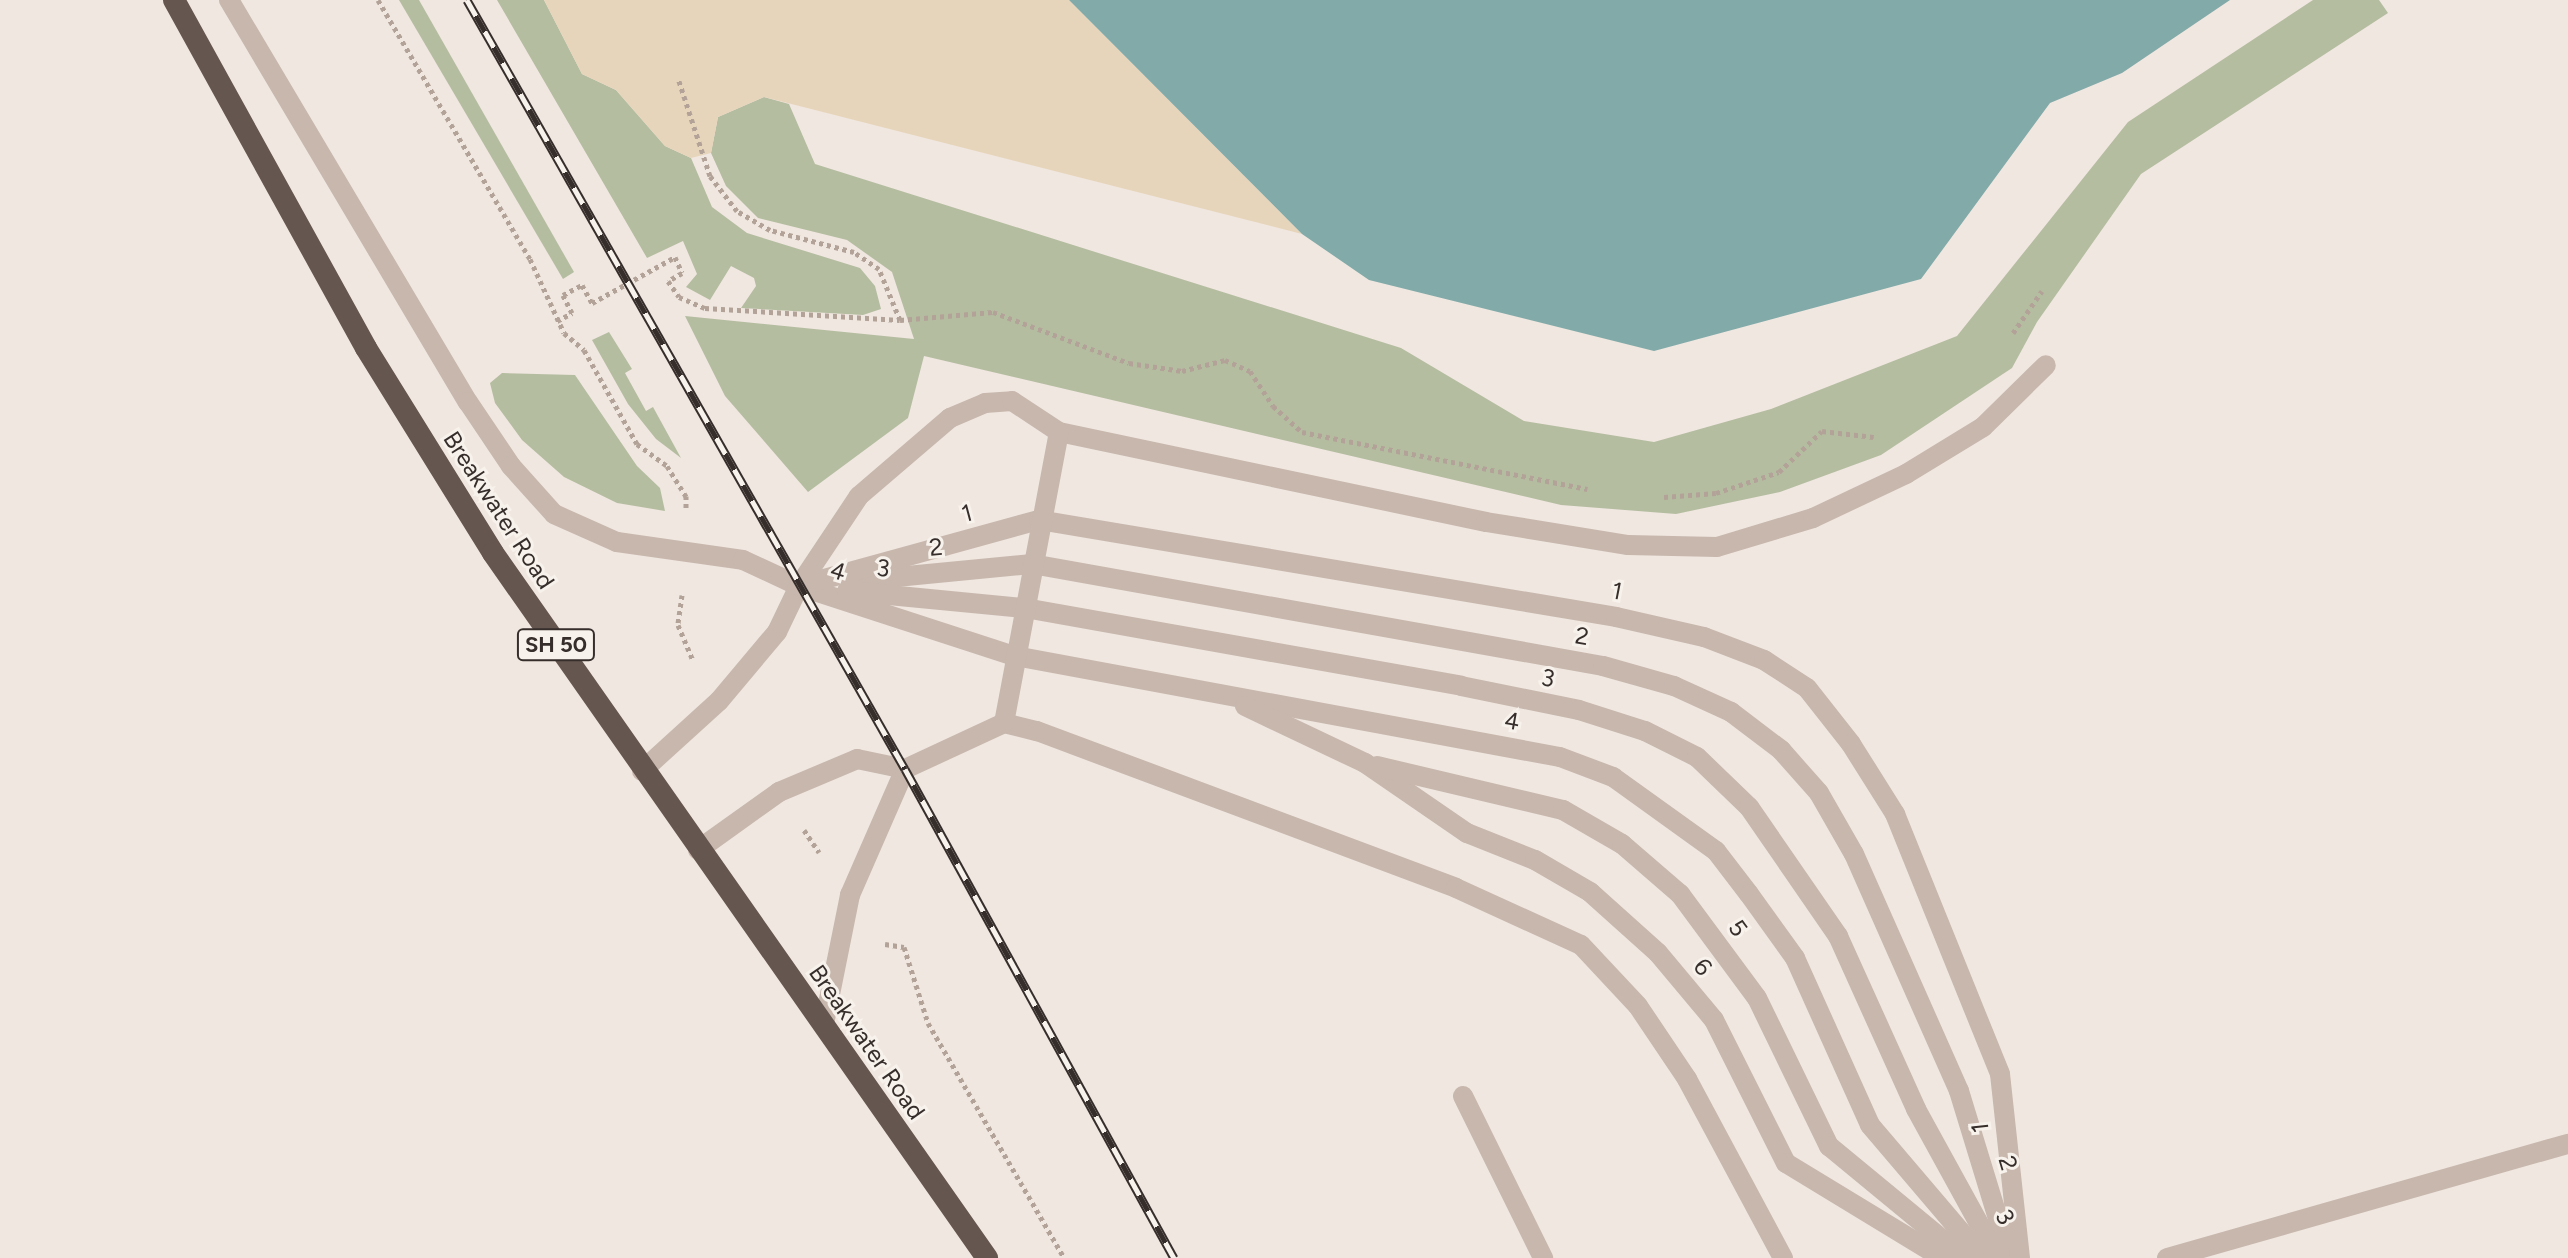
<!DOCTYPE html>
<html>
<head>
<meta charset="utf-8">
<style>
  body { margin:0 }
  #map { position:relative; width:2568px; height:1258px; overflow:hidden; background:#f0e7e0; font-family:Figtree,sans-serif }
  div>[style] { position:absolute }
  .green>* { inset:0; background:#b5bda1 }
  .sand>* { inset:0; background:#e7d5bb }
  .water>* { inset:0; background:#82aaa9 }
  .path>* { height:5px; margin-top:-2.5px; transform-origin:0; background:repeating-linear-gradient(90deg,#b2a297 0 4px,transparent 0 8px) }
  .service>* { height:20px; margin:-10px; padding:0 10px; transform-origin:10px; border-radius:10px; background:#c7b7ad }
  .trunk>* { height:22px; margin:-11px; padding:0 11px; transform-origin:11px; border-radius:11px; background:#665650 }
  .rail>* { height:9px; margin-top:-4.5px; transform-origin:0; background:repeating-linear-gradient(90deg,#f8f2ec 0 18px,#362e2b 0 36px); box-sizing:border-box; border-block:2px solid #362e2b }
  span { translate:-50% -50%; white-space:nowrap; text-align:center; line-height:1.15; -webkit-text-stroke:6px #f8f2ec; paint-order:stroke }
  .shield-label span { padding:2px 6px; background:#f8f2ec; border:2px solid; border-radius:6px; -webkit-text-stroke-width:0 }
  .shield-label { font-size:22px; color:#362e2b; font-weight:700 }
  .street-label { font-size:24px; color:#362e2b }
</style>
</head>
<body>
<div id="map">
  <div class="green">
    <div style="clip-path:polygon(399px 0,419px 0,574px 272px,563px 279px)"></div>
    <div style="clip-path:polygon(497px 0,544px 0,582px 74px,616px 90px,665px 146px,691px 158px,712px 207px,747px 233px,860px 268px,875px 286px,881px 309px,863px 315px,741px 308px,756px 286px,754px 278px,731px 266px,710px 300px,686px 287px,697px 274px,683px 241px,647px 258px)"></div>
    <div style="clip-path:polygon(2313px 0,2379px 0,2388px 13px,2141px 174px,2037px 322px,2012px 368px,1881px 455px,1780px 492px,1676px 514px,1561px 505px,924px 356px,908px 418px,808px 492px,725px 396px,685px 316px,914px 339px,892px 272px,847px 240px,758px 218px,726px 186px,711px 153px,718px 117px,764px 97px,789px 104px,815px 164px,1401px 348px,1524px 421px,1654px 442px,1771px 409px,1957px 336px,2128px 122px)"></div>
    <div style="clip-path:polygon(609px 332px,632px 369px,625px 373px,646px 411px,653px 407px,681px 458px,656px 439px,628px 404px,592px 340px)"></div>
    <div style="clip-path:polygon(502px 373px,575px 375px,637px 466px,660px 488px,665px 511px,617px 503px,564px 477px,522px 440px,495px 403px,490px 383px)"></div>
  </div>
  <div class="sand">
    <div style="clip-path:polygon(544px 0,1069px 0,1302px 234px,764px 97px,718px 117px,711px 153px,691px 158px,665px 146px,616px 90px,582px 74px)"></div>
  </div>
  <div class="water">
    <div style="clip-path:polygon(1069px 0,2230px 0,2122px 73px,2050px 103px,1921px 279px,1654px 351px,1369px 280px,1302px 234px)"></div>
  </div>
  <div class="path">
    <div style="left:378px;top:0;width:300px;rotate:59.6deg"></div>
    <div style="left:530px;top:259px;width:81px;rotate:65.3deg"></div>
    <div style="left:564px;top:333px;width:26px;rotate:40deg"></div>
    <div style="left:584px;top:350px;width:108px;rotate:60.6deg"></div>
    <div style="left:637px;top:444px;width:37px;rotate:36deg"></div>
    <div style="left:667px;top:466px;width:36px;rotate:58deg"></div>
    <div style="left:686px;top:496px;width:13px;rotate:90deg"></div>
    <div style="left:900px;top:320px;width:93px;rotate:-4.9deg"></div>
    <div style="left:993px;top:312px;width:145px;rotate:20.6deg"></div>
    <div style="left:1129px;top:363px;width:54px;rotate:8.6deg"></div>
    <div style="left:1182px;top:371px;width:44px;rotate:-14.3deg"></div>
    <div style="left:1225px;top:360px;width:27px;rotate:24deg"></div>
    <div style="left:1250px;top:371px;width:42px;rotate:56.7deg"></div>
    <div style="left:1273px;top:406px;width:39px;rotate:42deg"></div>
    <div style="left:1302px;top:432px;width:291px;rotate:11.3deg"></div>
    <div style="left:557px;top:321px;width:17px;rotate:-28deg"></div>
    <div style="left:572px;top:313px;width:20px;rotate:-117deg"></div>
    <div style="left:563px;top:295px;width:21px;rotate:-28deg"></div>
    <div style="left:582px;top:285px;width:21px;rotate:61deg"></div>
    <div style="left:592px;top:303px;width:95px;rotate:-29deg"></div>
    <div style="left:675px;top:257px;width:17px;rotate:66deg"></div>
    <div style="left:682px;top:273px;width:16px;rotate:150deg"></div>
    <div style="left:668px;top:281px;width:19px;rotate:55deg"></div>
    <div style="left:679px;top:297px;width:28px;rotate:23deg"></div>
    <div style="left:705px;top:308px;width:195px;rotate:3.5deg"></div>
    <div style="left:900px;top:320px;width:55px;rotate:-112.4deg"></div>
    <div style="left:879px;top:269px;width:30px;rotate:-146deg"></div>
    <div style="left:854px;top:252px;width:87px;rotate:-165.3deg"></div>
    <div style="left:770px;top:230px;width:38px;rotate:-150deg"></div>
    <div style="left:737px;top:211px;width:44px;rotate:-127.6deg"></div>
    <div style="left:710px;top:176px;width:103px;rotate:-108.1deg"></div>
    <div style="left:2013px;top:333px;width:51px;rotate:-55.4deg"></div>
    <div style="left:1664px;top:497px;width:52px;rotate:-4.4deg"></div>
    <div style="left:1716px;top:493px;width:66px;rotate:-18.4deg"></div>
    <div style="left:1779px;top:472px;width:59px;rotate:-43.6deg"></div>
    <div style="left:1822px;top:431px;width:52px;rotate:6.6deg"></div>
    <div style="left:682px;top:595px;width:30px;rotate:98deg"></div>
    <div style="left:678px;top:625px;width:39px;rotate:67deg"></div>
    <div style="left:804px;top:830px;width:27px;rotate:56deg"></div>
    <div style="left:885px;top:944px;width:19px;rotate:9deg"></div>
    <div style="left:904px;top:947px;width:80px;rotate:72.5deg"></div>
    <div style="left:928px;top:1023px;width:272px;rotate:59.9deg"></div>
  </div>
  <div class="service">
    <div style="left:229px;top:0;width:468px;rotate:59.3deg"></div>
    <div style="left:468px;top:402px;width:77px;rotate:56.1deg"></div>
    <div style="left:511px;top:466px;width:64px;rotate:48.1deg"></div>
    <div style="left:554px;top:514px;width:69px;rotate:24deg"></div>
    <div style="left:617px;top:542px;width:127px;rotate:8.1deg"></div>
    <div style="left:743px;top:560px;width:62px;rotate:24.9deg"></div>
    <div style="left:799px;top:586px;width:227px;rotate:18deg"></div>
    <div style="left:1015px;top:656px;width:554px;rotate:10.5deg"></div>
    <div style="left:1560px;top:757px;width:57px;rotate:20.7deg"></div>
    <div style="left:1613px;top:777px;width:127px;rotate:35.7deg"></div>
    <div style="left:1716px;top:851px;width:54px;rotate:52.5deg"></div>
    <div style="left:1749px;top:894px;width:79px;rotate:54.3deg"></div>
    <div style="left:1795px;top:958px;width:183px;rotate:65.8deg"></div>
    <div style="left:1870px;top:1125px;width:175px;rotate:49.6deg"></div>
    <div style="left:855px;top:581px;width:178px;rotate:-5.5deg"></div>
    <div style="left:1032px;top:564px;width:580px;rotate:10.13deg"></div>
    <div style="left:1603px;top:666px;width:74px;rotate:15.7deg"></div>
    <div style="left:1674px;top:686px;width:63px;rotate:24.5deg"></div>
    <div style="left:1731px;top:712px;width:63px;rotate:37.2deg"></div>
    <div style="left:1781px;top:750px;width:57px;rotate:48.5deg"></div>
    <div style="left:1819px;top:793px;width:70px;rotate:60.2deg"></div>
    <div style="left:1854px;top:854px;width:259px;rotate:66.1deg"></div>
    <div style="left:1959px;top:1091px;width:175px;rotate:73deg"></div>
    <div style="left:799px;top:586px;width:249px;rotate:-15.4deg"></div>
    <div style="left:1039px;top:520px;width:585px;rotate:9.54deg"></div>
    <div style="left:1616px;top:617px;width:90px;rotate:12.8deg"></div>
    <div style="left:1704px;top:637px;width:64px;rotate:21deg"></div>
    <div style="left:1764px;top:660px;width:51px;rotate:33.1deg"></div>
    <div style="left:1807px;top:688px;width:71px;rotate:51.8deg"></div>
    <div style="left:1851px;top:744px;width:83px;rotate:57.8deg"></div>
    <div style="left:1895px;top:814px;width:280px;rotate:68deg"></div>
    <div style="left:2000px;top:1074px;width:185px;rotate:83.8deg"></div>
    <div style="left:847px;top:591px;width:179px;rotate:5.5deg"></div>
    <div style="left:1025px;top:608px;width:443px;rotate:10.1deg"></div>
    <div style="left:1461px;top:686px;width:120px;rotate:11.5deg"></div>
    <div style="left:1579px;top:710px;width:69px;rotate:17.7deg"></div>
    <div style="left:1645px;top:731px;width:58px;rotate:26.6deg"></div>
    <div style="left:1697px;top:757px;width:72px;rotate:43.9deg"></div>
    <div style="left:1749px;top:807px;width:157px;rotate:55.4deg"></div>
    <div style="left:1838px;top:936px;width:190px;rotate:65.7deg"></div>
    <div style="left:1916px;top:1109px;width:170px;rotate:61.2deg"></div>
    <div style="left:1245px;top:706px;width:133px;rotate:25.4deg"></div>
    <div style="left:1365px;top:763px;width:124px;rotate:34.5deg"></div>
    <div style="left:1467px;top:833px;width:73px;rotate:21.7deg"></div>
    <div style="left:1535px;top:860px;width:64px;rotate:30.2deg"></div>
    <div style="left:1590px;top:892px;width:91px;rotate:41.9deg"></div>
    <div style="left:1658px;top:953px;width:87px;rotate:50.1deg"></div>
    <div style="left:1714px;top:1020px;width:160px;rotate:63.3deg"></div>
    <div style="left:1786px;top:1163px;width:183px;rotate:31.3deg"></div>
    <div style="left:1004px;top:723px;width:34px;rotate:14deg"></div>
    <div style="left:1037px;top:731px;width:447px;rotate:20.5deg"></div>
    <div style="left:1456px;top:888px;width:137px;rotate:24.5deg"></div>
    <div style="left:1581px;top:945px;width:83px;rotate:46.9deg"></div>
    <div style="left:1638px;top:1006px;width:88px;rotate:56.1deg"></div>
    <div style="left:1687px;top:1079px;width:203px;rotate:61.8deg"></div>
    <div style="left:1377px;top:766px;width:191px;rotate:13.3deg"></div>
    <div style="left:1563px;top:810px;width:68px;rotate:30deg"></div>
    <div style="left:1622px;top:844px;width:77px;rotate:40.8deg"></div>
    <div style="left:1680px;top:894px;width:129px;rotate:53.5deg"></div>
    <div style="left:1757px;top:998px;width:165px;rotate:64.1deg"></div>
    <div style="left:1829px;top:1146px;width:176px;rotate:39.5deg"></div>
    <div style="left:642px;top:771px;width:104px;rotate:-42.3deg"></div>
    <div style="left:719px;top:701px;width:90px;rotate:-50deg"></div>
    <div style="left:777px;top:632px;width:51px;rotate:-64.4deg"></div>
    <div style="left:799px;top:586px;width:108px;rotate:-56.3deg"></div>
    <div style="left:859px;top:496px;width:120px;rotate:-40.6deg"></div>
    <div style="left:950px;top:418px;width:38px;rotate:-23deg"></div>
    <div style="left:985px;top:403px;width:27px;rotate:-4deg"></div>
    <div style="left:1012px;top:401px;width:56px;rotate:33.4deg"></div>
    <div style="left:1059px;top:432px;width:436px;rotate:11.9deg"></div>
    <div style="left:1486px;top:522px;width:144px;rotate:9.2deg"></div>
    <div style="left:1628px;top:545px;width:89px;rotate:1.3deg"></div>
    <div style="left:1717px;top:547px;width:100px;rotate:-16.8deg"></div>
    <div style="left:1813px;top:518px;width:103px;rotate:-25.3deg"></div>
    <div style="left:1906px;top:474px;width:90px;rotate:-31.4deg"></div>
    <div style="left:1983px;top:427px;width:88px;rotate:-44.5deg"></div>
    <div style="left:698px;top:850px;width:100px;rotate:-35.6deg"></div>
    <div style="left:779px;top:792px;width:85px;rotate:-22.9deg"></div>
    <div style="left:857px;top:759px;width:49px;rotate:11.8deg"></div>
    <div style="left:824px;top:1024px;width:132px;rotate:-78.6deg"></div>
    <div style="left:850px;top:895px;width:137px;rotate:-66.4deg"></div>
    <div style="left:905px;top:769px;width:109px;rotate:-24.9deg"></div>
    <div style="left:1004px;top:723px;width:296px;rotate:-79.3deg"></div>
    <div style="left:1463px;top:1096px;width:181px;rotate:63.7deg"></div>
    <div style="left:2167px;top:1258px;width:417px;rotate:-15.9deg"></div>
  </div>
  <div class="trunk">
    <div style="left:174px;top:0;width:397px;rotate:61.1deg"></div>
    <div style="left:366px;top:348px;width:241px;rotate:58.2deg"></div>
    <div style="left:493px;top:553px;width:861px;rotate:54.98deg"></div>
  </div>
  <div class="rail">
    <div style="left:467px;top:0;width:885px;rotate:60.34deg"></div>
    <div style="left:905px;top:769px;width:558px;rotate:61.18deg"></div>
  </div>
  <div class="shield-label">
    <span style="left:556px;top:645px">SH 50</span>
  </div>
  <div class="street-label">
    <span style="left:499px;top:510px;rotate:57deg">Breakwater Road</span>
    <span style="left:967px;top:513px;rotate:-15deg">1</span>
    <span style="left:936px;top:547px;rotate:-5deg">2</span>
    <span style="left:883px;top:568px;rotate:6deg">3</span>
    <span style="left:838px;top:571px;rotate:18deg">4</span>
    <span style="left:1617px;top:591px;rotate:11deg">1</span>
    <span style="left:1582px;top:636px;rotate:10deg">2</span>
    <span style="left:1548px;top:678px;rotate:11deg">3</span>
    <span style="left:1512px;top:721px;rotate:10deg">4</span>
    <span style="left:1738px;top:928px;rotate:54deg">5</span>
    <span style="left:1703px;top:967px;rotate:50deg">6</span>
    <span style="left:867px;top:1042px;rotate:55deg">Breakwater Road</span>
    <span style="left:1980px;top:1128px;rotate:-96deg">1</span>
    <span style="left:2008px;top:1163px;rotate:73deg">2</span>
    <span style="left:2005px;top:1217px;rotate:61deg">3</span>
  </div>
</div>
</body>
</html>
